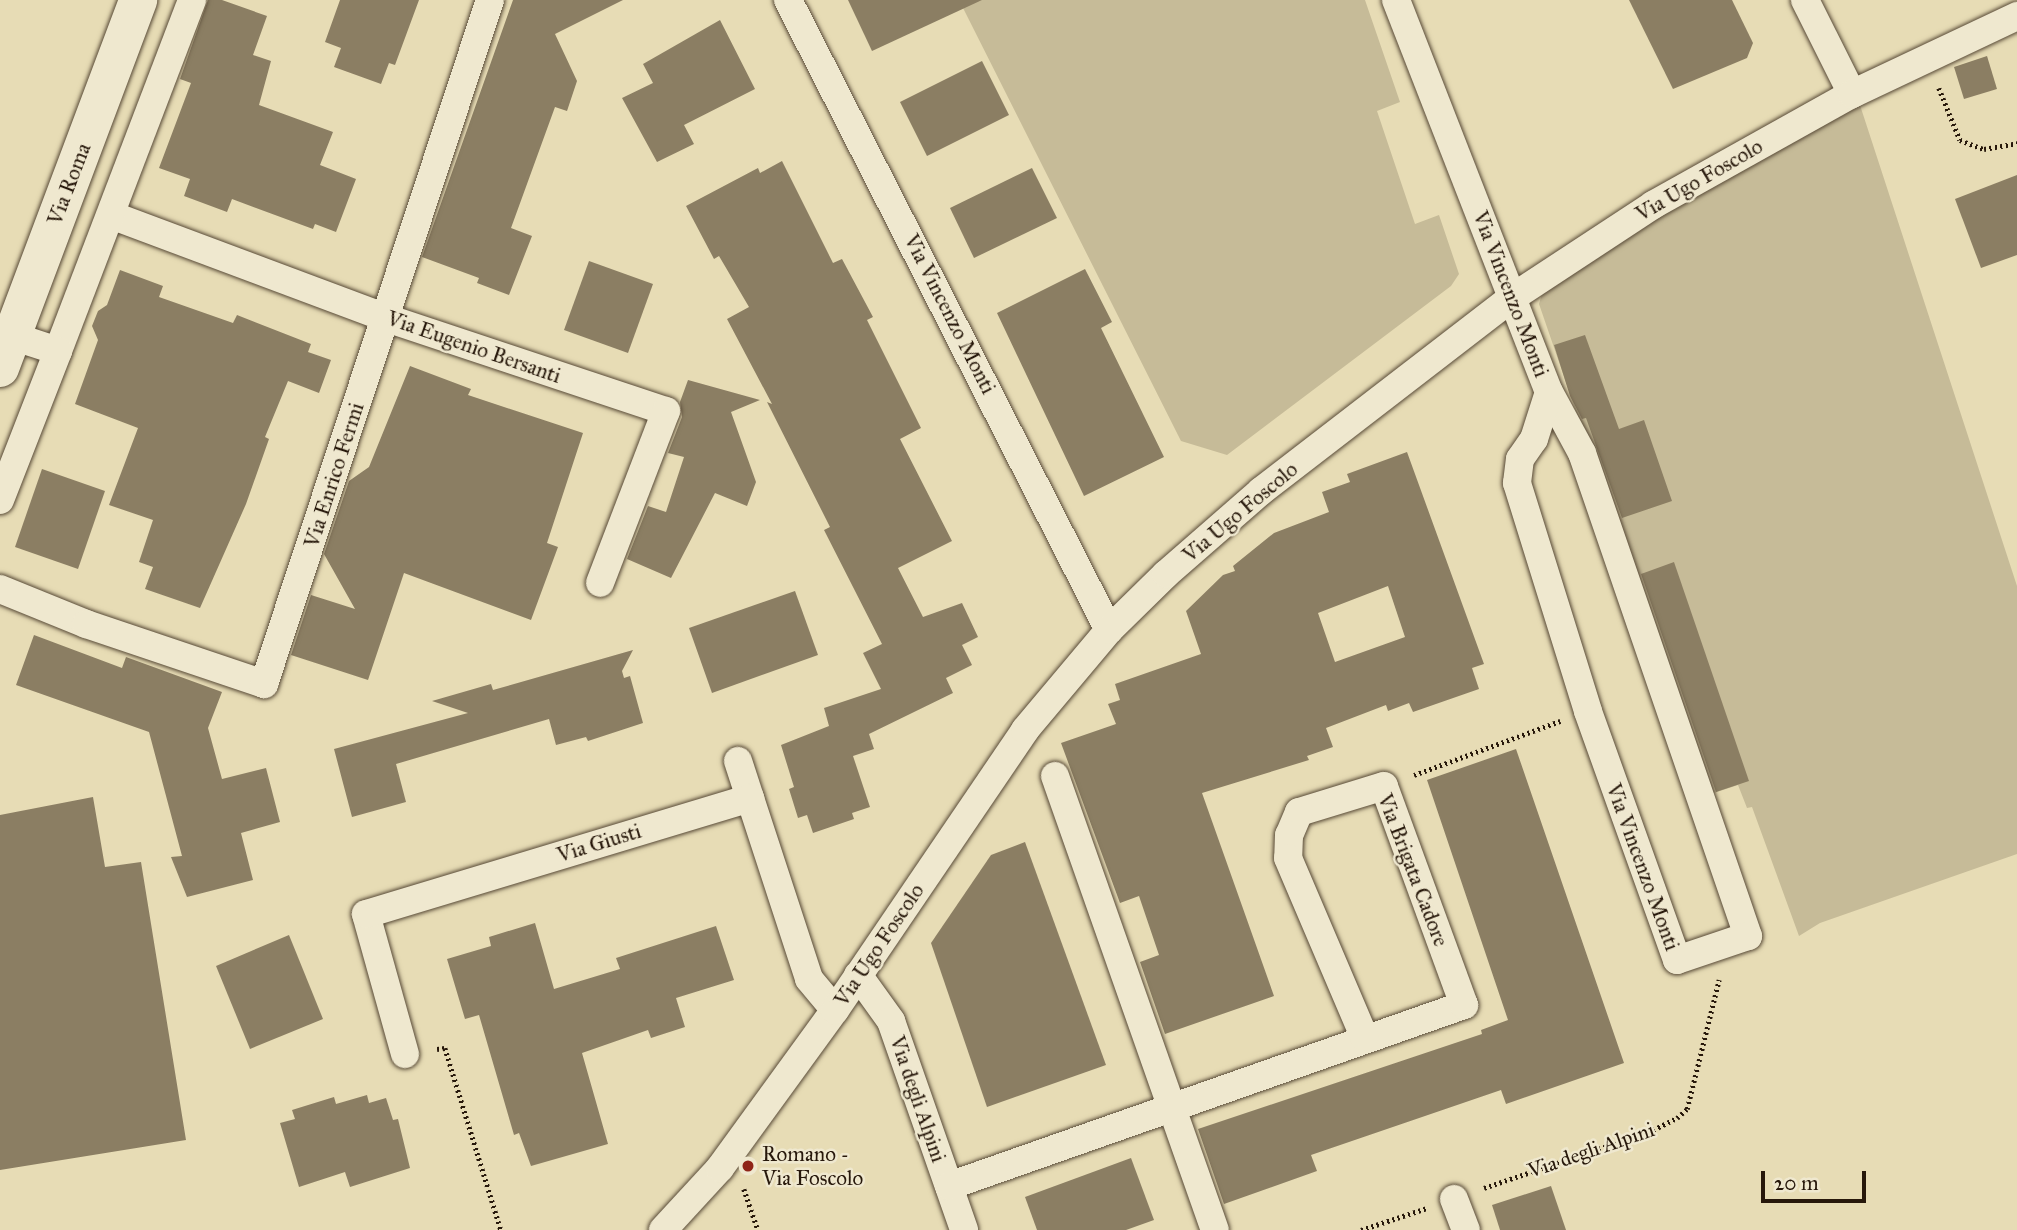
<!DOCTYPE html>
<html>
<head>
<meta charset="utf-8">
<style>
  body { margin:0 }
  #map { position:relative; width:2017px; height:1230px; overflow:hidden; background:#e7dcb5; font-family:"IM FELL Great Primer",serif }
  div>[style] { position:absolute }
  .green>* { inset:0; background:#c6bb98 }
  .building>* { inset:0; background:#8b7e63 }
  .path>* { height:4.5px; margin-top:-2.25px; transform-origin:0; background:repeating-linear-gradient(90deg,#27180b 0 2px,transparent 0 5.5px) }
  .roads { filter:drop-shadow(0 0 2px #574936) drop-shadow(0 0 2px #574936) }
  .street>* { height:28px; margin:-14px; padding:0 14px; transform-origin:14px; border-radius:14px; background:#efe8cf }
  .secondary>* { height:38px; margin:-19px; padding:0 19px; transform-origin:19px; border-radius:19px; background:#efe8cf }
  .dots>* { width:19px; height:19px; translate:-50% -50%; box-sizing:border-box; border:4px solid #efe8cf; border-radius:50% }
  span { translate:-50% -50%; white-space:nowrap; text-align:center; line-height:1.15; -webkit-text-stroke:5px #efe8cf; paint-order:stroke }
  .street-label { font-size:21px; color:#27180b }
  .poi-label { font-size:21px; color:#27180b }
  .left { translate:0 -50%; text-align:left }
  .scale { position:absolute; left:1761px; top:1171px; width:105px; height:32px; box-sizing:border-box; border:4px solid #27180b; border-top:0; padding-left:9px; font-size:21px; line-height:24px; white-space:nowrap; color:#27180b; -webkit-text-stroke:5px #efe8cf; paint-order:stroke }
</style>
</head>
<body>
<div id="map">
  <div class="green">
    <div style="clip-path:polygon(959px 0,1365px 0,1400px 102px,1377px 111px,1415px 224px,1439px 215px,1459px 274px,1451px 286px,1227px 455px,1181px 441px)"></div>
    <div style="clip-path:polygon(1858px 99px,2017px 586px,2017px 854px,1820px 923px,1799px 936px,1752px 807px,1747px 808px,1738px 785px,1708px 795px,1539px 304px,1544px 287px,1628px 226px)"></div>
  </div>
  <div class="building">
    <div style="clip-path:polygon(208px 0,222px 0,267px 16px,253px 55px,271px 61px,259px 105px,333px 132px,320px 165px,356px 179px,336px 232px,315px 224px,313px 229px,232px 199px,227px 212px,184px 196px,190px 179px,159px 168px,191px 83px,180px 79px)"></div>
    <div style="clip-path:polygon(340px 0,419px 0,395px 65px,389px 63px,381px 84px,334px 67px,341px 48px,325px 42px)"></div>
    <div style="clip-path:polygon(513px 0,623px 0,555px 34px,577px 81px,567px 111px,555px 107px,511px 228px,532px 236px,509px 295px,477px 283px,479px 278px,422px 257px)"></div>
    <div style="clip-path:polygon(848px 0,982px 0,872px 51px)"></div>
    <div style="clip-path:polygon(1629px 0,1732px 0,1753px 43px,1747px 58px,1673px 89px)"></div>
    <div style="clip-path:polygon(720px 20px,755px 89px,684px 125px,694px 144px,657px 162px,622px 98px,653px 83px,643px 64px)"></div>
    <div style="clip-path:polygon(1987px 56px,1997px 89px,1964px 99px,1954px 67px)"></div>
    <div style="clip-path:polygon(982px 61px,1009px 115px,927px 156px,900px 102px)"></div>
    <div style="clip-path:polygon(782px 161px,833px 263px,842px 259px,873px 317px,867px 320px,921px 428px,900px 439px,952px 541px,898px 568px,923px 617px,962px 603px,978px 637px,962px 645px,972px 665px,946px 678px,953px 693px,869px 734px,874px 749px,853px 756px,870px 807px,852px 813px,854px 819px,813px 833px,807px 815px,798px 818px,789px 789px,794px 787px,781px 745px,829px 726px,824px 708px,881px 689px,863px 653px,882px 644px,824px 530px,830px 527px,767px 402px,772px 404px,727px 319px,749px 307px,719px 256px,714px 259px,686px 206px,758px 168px,760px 173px)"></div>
    <div style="clip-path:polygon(1032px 168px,1057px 218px,974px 258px,950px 208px)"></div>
    <div style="clip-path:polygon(2017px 175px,2017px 255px,1981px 268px,1955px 199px)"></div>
    <div style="clip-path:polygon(589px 261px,653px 284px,628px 353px,564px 330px)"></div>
    <div style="clip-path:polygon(1085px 269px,1112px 322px,1101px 328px,1164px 457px,1084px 496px,997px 313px)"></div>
    <div style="clip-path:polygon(120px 270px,163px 286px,159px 297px,233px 323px,237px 315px,311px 344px,308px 352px,331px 360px,319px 393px,288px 381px,265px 437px,269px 439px,246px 504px,200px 608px,145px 589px,153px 567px,139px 562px,153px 520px,109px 505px,138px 428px,75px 404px,98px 340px,92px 326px,98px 311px,107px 305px)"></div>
    <div style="clip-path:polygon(1585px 335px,1619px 429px,1644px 420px,1672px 501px,1622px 518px,1586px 418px,1582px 419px,1570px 396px,1554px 345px)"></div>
    <div style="clip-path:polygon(410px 366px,471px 389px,468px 395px,583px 433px,547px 543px,558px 547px,531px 620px,404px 573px,368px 680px,291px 655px,311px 595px,355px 609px,324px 554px,349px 481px,369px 467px)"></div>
    <div style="clip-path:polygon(688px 380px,760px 400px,731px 412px,756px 482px,747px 506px,715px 493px,671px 578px,627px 559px,648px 506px,666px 512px,684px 457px,668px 453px,682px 417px,680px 402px)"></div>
    <div style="clip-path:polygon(evenodd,1407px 452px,1484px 664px,1472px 668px,1479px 689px,1413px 712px,1409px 703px,1388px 711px,1386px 705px,1326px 728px,1333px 747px,1307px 756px,1309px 760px,1202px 793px,1274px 996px,1165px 1034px,1140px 962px,1159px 955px,1139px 896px,1120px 903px,1061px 743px,1116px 724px,1108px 704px,1120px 700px,1115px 684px,1201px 654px,1186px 611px,1223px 575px,1235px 571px,1233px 566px,1274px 533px,1329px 512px,1322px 492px,1350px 482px,1347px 474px,1407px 452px,1388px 586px,1405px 637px,1335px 662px,1318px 613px,1388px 586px)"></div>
    <div style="clip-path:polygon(42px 469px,105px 491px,78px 569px,15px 547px)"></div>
    <div style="clip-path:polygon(1674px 562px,1749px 781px,1716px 792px,1641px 574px)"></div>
    <div style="clip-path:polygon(795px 591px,818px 655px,712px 693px,689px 628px)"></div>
    <div style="clip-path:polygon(34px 635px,122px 668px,126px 657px,222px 692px,208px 728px,222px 779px,266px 768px,280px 822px,241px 833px,253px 880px,187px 897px,171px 857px,182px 856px,149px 732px,16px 685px)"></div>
    <div style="clip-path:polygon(633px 650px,622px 671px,624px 678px,630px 676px,643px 723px,588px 741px,586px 737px,556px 745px,549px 719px,396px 764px,406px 802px,352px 817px,334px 749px,468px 713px,432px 701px,491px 684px,493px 690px)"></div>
    <div style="clip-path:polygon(1516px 749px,1624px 1063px,1506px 1104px,1501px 1090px,1311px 1155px,1317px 1171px,1224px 1204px,1198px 1129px,1482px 1034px,1481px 1030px,1508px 1020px,1427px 780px)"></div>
    <div style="clip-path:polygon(93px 797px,105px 867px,141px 862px,186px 1140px,0 1170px,0 815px)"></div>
    <div style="clip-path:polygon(1025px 842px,1106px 1065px,987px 1107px,931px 943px,991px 855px)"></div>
    <div style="clip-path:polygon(535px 923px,554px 989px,620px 969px,616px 958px,716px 926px,734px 980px,676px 998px,685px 1027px,651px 1038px,648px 1030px,582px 1053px,608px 1144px,531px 1166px,519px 1133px,514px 1135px,479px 1015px,465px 1019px,447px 959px,491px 946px,489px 937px)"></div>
    <div style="clip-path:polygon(289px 935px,323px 1019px,250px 1049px,216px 966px)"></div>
    <div style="clip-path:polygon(367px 1095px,369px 1103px,386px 1098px,393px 1120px,398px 1119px,410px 1168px,350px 1187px,345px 1172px,299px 1187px,280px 1123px,295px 1119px,292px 1110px,334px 1097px,336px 1104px)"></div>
    <div style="clip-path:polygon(1131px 1158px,1154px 1220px,1126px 1230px,1037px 1230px,1025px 1197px)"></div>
    <div style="clip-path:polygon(1551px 1186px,1566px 1230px,1500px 1230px,1492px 1205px)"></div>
  </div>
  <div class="path">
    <div style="left:1939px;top:88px;width:56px;rotate:68deg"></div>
    <div style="left:1960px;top:140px;width:26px;rotate:21deg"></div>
    <div style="left:1984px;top:149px;width:34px;rotate:-10deg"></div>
    <div style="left:1414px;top:775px;width:156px;rotate:-20.3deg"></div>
    <div style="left:437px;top:1049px;width:8px;rotate:-7deg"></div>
    <div style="left:445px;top:1048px;width:190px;rotate:72.9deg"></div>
    <div style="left:1484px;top:1188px;width:179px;rotate:-18.9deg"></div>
    <div style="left:1653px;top:1130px;width:27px;rotate:-27deg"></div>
    <div style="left:1677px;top:1118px;width:13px;rotate:-42deg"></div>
    <div style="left:1687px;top:1109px;width:133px;rotate:-76.1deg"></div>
    <div style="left:744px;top:1189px;width:43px;rotate:71.1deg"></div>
    <div style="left:1361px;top:1230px;width:70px;rotate:-18.4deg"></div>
  </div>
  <div class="roads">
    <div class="street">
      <div style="left:788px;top:0;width:707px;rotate:63deg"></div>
      <div style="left:1396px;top:0;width:421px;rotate:68.7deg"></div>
      <div style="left:1549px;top:392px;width:69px;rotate:61.6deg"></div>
      <div style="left:1582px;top:453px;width:511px;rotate:71.03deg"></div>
      <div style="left:1748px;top:936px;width:75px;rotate:161.3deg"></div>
      <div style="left:1677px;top:960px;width:264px;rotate:-109.7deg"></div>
      <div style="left:1588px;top:711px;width:239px;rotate:-107.3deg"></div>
      <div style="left:1517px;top:483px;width:24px;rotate:-83deg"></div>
      <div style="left:1520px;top:459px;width:24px;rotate:-55deg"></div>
      <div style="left:1534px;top:439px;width:49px;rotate:-72.3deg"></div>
      <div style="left:1805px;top:0;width:105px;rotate:63.4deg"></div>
      <div style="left:111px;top:215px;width:294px;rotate:20.5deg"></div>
      <div style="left:386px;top:318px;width:295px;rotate:18.4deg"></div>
      <div style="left:666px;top:411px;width:184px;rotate:111deg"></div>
      <div style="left:58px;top:351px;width:376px;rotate:-69.1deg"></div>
      <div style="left:0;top:500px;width:160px;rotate:-68.7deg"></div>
      <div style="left:58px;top:351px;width:48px;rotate:-161.9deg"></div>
      <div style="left:0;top:589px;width:93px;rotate:22.1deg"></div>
      <div style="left:86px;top:624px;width:188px;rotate:18.6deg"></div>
      <div style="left:264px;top:684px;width:720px;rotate:-71.72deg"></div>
      <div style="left:738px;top:761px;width:39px;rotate:72deg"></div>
      <div style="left:1055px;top:776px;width:481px;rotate:70.6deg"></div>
      <div style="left:858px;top:975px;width:57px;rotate:54.3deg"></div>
      <div style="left:891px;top:1021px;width:221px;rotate:70.7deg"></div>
      <div style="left:405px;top:1054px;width:145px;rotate:-105.6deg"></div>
      <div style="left:366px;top:914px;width:401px;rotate:-16.8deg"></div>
      <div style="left:750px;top:798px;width:190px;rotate:71.9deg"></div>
      <div style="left:809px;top:979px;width:40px;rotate:50deg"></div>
      <div style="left:949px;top:1186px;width:546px;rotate:-19.36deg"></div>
      <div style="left:1464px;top:1005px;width:233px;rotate:-110.1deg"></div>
      <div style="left:1384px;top:786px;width:89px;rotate:163deg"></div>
      <div style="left:1299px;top:812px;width:25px;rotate:113deg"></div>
      <div style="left:1289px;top:835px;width:23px;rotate:92deg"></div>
      <div style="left:1288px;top:858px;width:194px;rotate:66.9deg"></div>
      <div style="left:1454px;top:1199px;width:33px;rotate:69deg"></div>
      <div style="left:663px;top:1230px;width:84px;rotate:-47.4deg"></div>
      <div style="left:720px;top:1168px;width:195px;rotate:-54deg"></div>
      <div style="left:835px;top:1010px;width:338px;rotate:-55.8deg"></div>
      <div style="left:1025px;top:730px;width:131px;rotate:-50deg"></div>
      <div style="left:1109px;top:630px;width:80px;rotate:-44.5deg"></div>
      <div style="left:1166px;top:574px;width:126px;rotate:-41.1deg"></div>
      <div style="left:1261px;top:491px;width:318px;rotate:-37.6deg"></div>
      <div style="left:1513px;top:297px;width:168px;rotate:-33.3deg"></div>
      <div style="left:1653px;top:205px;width:228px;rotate:-29.2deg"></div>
      <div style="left:1852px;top:94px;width:183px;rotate:-25.3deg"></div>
    </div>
    <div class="secondary">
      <div style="left:0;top:368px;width:393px;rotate:-69.4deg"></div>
    </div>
  </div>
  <div class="dots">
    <div style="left:748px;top:1166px;background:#8f2418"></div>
  </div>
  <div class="street-label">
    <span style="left:1699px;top:180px;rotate:-30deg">Via Ugo Foscolo</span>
    <span style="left:69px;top:184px;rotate:-69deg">Via Roma</span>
    <span style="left:1511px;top:294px;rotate:69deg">Via Vincenzo Monti</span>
    <span style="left:950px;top:314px;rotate:63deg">Via Vincenzo Monti</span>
    <span style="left:474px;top:347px;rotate:19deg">Via Eugenio Bersanti</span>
    <span style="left:334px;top:475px;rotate:-72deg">Via Enrico Fermi</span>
    <span style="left:1240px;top:512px;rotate:-40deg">Via Ugo Foscolo</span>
    <span style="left:599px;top:843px;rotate:-17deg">Via Giusti</span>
    <span style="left:1643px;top:867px;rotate:70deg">Via Vincenzo Monti</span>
    <span style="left:1413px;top:870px;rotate:69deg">Via Brigata Cadore</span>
    <span style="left:879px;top:945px;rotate:-56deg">Via Ugo Foscolo</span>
    <span style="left:918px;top:1099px;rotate:71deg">Via degli Alpini</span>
    <span style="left:1591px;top:1150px;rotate:-19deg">Via degli Alpini</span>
  </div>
  <div class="poi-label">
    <span class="left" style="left:762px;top:1166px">Romano -<br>Via Foscolo</span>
  </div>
  <div class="scale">20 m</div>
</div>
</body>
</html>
